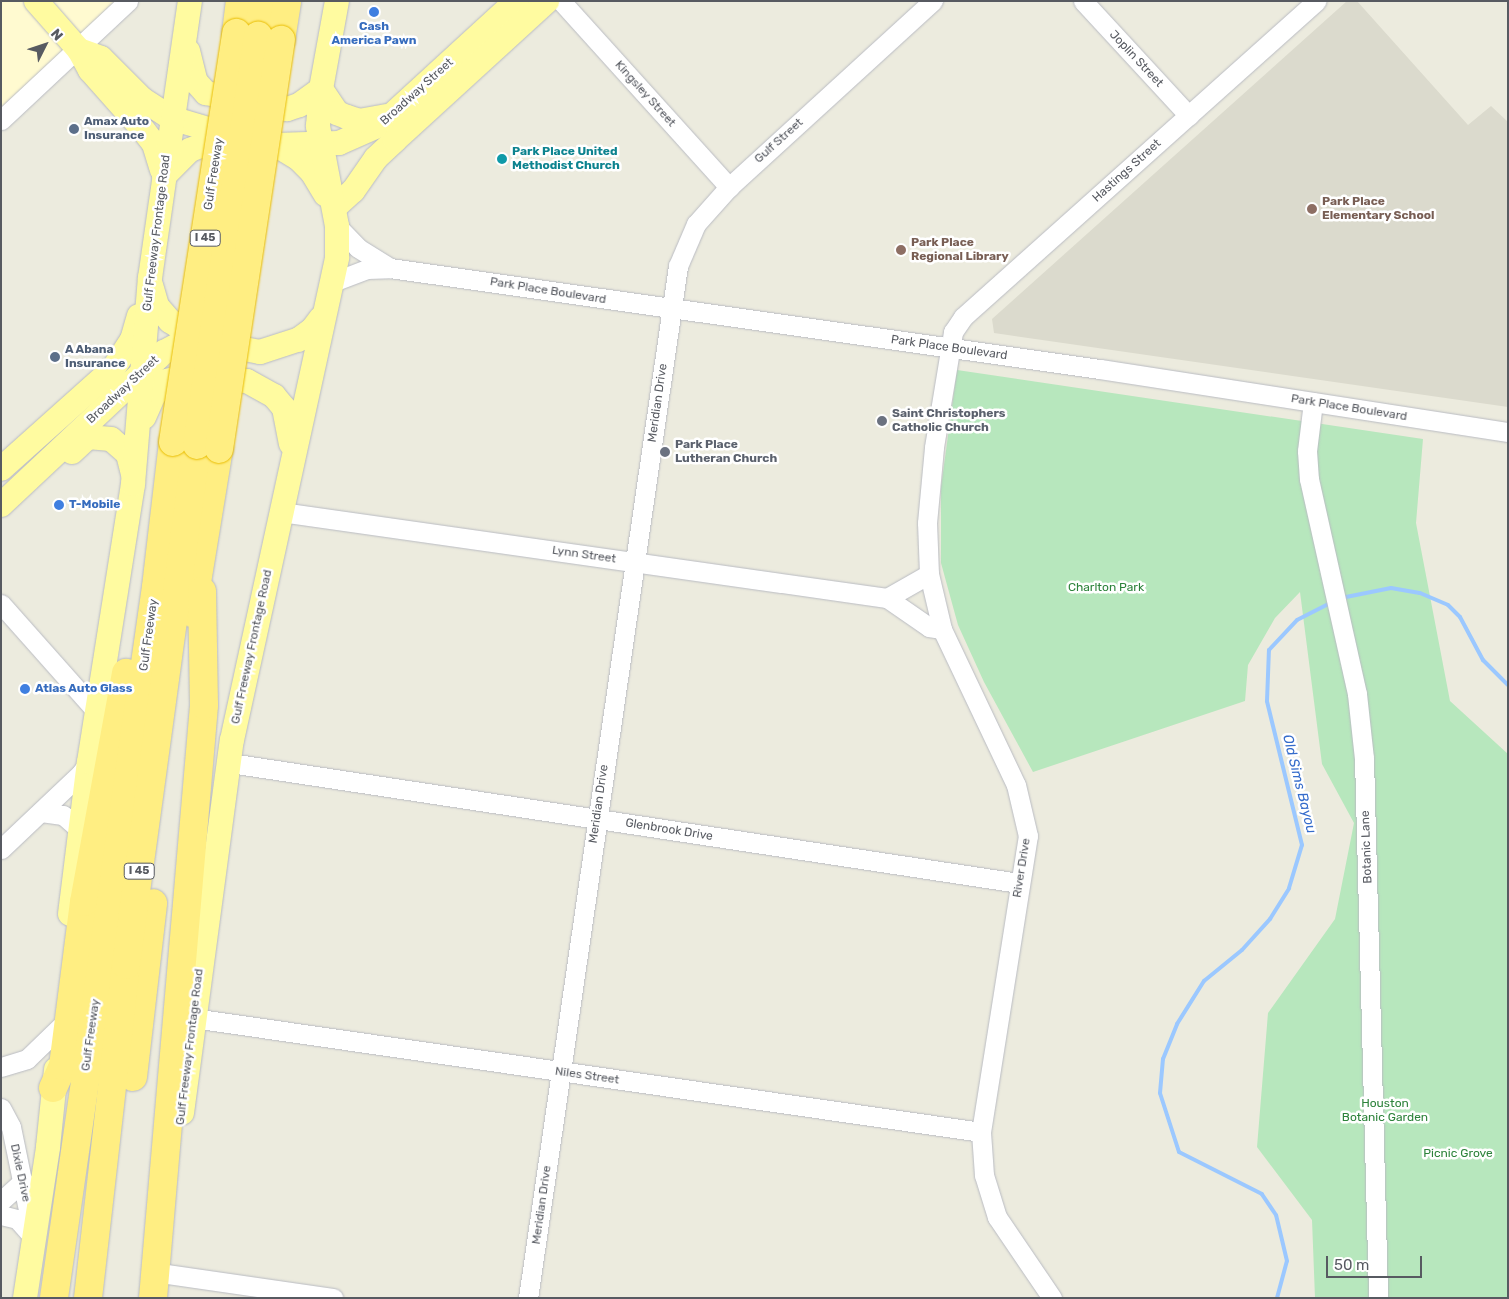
<!DOCTYPE html>
<html>
<head>
<meta charset="utf-8">
<style>
  body { margin:0 }
  #map { position:relative; width:1509px; height:1299px; overflow:hidden; background:#ecebde; font-family:Rubik,sans-serif }
  div>[style] { position:absolute }
  .commercial>* { inset:0; background:#fffad0 }
  .education>* { inset:0; background:#dbdacd }
  .green>* { inset:0; background:#b7e7bd }
  .stream>* { height:4px; margin:-2px; padding:0 2px; transform-origin:2px; border-radius:2px; background:#9bc8ff }
  .roads { filter:drop-shadow(0 0 1px #b9bbc2) drop-shadow(0 0 1px #b9bbc2) }
  .minor>* { height:19px; margin:-9.5px; padding:0 9.5px; transform-origin:9.5px; border-radius:9.5px; background:#fff }
  .major>* { height:24px; margin:-12px; padding:0 12px; transform-origin:12px; border-radius:12px; background:#fffba0 }
  .highway>* { height:28px; margin:-14px; padding:0 14px; transform-origin:14px; border-radius:14px; background:#ffee82 }
  .bridges { filter:drop-shadow(0 0 1px #eabd00) drop-shadow(0 0 1px #eabd00) }
  .highway-bridge>* { height:28px; margin:-14px; padding:0 14px; transform-origin:14px; border-radius:14px; background:#ffee82 }
  .dots>* { width:14px; height:14px; translate:-50% -50%; box-sizing:border-box; border:2px solid #fff; border-radius:50% }
  span { translate:-50% -50%; white-space:nowrap; text-align:center; line-height:1.15; -webkit-text-stroke:5px #fff; paint-order:stroke }
  .shield-label span { padding:1px 4px; background:#fff; border:1px solid; border-radius:4px; -webkit-text-stroke-width:0 }
  .shield-label { font-size:11px; color:#575a61; font-weight:700 }
  .shop-label { font-size:12px; color:#366cbe; font-weight:700 }
  .left { translate:0 -50%; text-align:left }
  .street-label { font-size:12px; color:#575a61 }
  .service-label { font-size:12px; color:#4e5e75; font-weight:700 }
  .culture-label { font-size:12px; color:#0d838f; font-weight:700 }
  .education-label { font-size:12px; color:#785e54; font-weight:700 }
  .worship-label { font-size:12px; color:#5b616d; font-weight:700 }
  .park-label { font-size:12px; color:#2d833b }
  .water-label { font-size:14px; color:#356ccb; font-style:italic }
  .frame { position:absolute; inset:0; border:2px solid #575a61; pointer-events:none }
  .north { position:absolute; left:20px; top:20px; width:50px; height:50px; -webkit-text-stroke:4px #fff; paint-order:stroke; rotate:49deg; font-size:14px; font-weight:700; line-height:20px; text-align:center; color:#575a61 }
  .north::after { content:''; display:block; margin:auto; width:18px; height:22px; background:#575a61; clip-path:polygon(50% 0,100% 100%,50% 72%,0 100%) }
  .scale { position:absolute; left:1326px; top:1256px; width:96px; height:22px; box-sizing:border-box; border:2px solid #575a61; border-top:0; padding-left:6px; font-size:15px; line-height:18px; white-space:nowrap; color:#575a61; -webkit-text-stroke:4px #fff; paint-order:stroke }
</style>
</head>
<body>
<div id="map">
  <div class="commercial">
    <div style="clip-path:polygon(1px 1px,117px 1px,1px 110px)"></div>
  </div>
  <div class="education">
    <div style="clip-path:polygon(1347px 1px,1357px 1px,1468px 125px,1491px 106px,1508px 122px,1508px 407px,994px 333px,992px 319px)"></div>
  </div>
  <div class="green">
    <div style="clip-path:polygon(957px 370px,1423px 439px,1416px 523px,1450px 701px,1508px 754px,1508px 1298px,1315px 1298px,1312px 1220px,1257px 1147px,1268px 1013px,1335px 919px,1354px 823px,1322px 764px,1300px 592px,1275px 618px,1248px 665px,1245px 701px,1033px 772px,984px 682px,958px 625px,941px 563px,941px 487px)"></div>
  </div>
  <div class="stream">
    <div style="left:1341px;top:598px;width:51px;rotate:-11.3deg"></div>
    <div style="left:1391px;top:588px;width:29px;rotate:10deg"></div>
    <div style="left:1420px;top:593px;width:30px;rotate:23deg"></div>
    <div style="left:1448px;top:605px;width:17px;rotate:45deg"></div>
    <div style="left:1460px;top:617px;width:49px;rotate:61.9deg"></div>
    <div style="left:1483px;top:660px;width:35px;rotate:45deg"></div>
    <div style="left:1277px;top:1298px;width:38px;rotate:-75deg"></div>
    <div style="left:1287px;top:1261px;width:47px;rotate:-103.4deg"></div>
    <div style="left:1276px;top:1215px;width:25px;rotate:-124deg"></div>
    <div style="left:1262px;top:1194px;width:93px;rotate:-153.2deg"></div>
    <div style="left:1179px;top:1152px;width:62px;rotate:-107.9deg"></div>
    <div style="left:1160px;top:1093px;width:34px;rotate:-85deg"></div>
    <div style="left:1163px;top:1059px;width:38px;rotate:-68deg"></div>
    <div style="left:1177px;top:1024px;width:51px;rotate:-57.9deg"></div>
    <div style="left:1204px;top:981px;width:49px;rotate:-39.2deg"></div>
    <div style="left:1242px;top:950px;width:42px;rotate:-47.9deg"></div>
    <div style="left:1270px;top:919px;width:36px;rotate:-58deg"></div>
    <div style="left:1289px;top:888px;width:45px;rotate:-73.2deg"></div>
    <div style="left:1302px;top:845px;width:148px;rotate:-103.7deg"></div>
    <div style="left:1267px;top:701px;width:51px;rotate:-87.8deg"></div>
    <div style="left:1269px;top:650px;width:41px;rotate:-47deg"></div>
    <div style="left:1297px;top:620px;width:39px;rotate:-27deg"></div>
  </div>
  <div class="roads">
    <div class="minor">
      <div style="left:561px;top:1px;width:251px;rotate:47.9deg"></div>
      <div style="left:1083px;top:1px;width:156px;rotate:47.3deg"></div>
      <div style="left:1px;top:120px;width:174px;rotate:-43.1deg"></div>
      <div style="left:337px;top:226px;width:30px;rotate:46deg"></div>
      <div style="left:358px;top:248px;width:38px;rotate:32deg"></div>
      <div style="left:333px;top:282px;width:36px;rotate:-21deg"></div>
      <div style="left:367px;top:269px;width:23px;rotate:-2deg"></div>
      <div style="left:390px;top:268px;width:717px;rotate:8.1deg"></div>
      <div style="left:1100px;top:369px;width:413px;rotate:8.8deg"></div>
      <div style="left:1313px;top:402px;width:49px;rotate:97deg"></div>
      <div style="left:1307px;top:451px;width:28px;rotate:86deg"></div>
      <div style="left:1309px;top:479px;width:220px;rotate:77.4deg"></div>
      <div style="left:1357px;top:694px;width:64px;rotate:83.8deg"></div>
      <div style="left:1364px;top:758px;width:540px;rotate:88.51deg"></div>
      <div style="left:281px;top:512px;width:612px;rotate:8.08deg"></div>
      <div style="left:887px;top:598px;width:48px;rotate:-29.7deg"></div>
      <div style="left:887px;top:598px;width:51px;rotate:34.6deg"></div>
      <div style="left:929px;top:627px;width:13px;rotate:9deg"></div>
      <div style="left:1px;top:604px;width:144px;rotate:48.4deg"></div>
      <div style="left:230px;top:763px;width:798px;rotate:8.65deg"></div>
      <div style="left:41px;top:812px;width:22px;rotate:8deg"></div>
      <div style="left:63px;top:815px;width:21px;rotate:41deg"></div>
      <div style="left:1px;top:849px;width:110px;rotate:-43.5deg"></div>
      <div style="left:81px;top:773px;width:14px;rotate:-54deg"></div>
      <div style="left:193px;top:1018px;width:796px;rotate:8.23deg"></div>
      <div style="left:1px;top:1067px;width:27px;rotate:-17deg"></div>
      <div style="left:27px;top:1059px;width:46px;rotate:-44.1deg"></div>
      <div style="left:1px;top:1108px;width:21px;rotate:62deg"></div>
      <div style="left:11px;top:1127px;width:104px;rotate:78.4deg"></div>
      <div style="left:1px;top:1201px;width:30px;rotate:-42deg"></div>
      <div style="left:1px;top:1215px;width:16px;rotate:14deg"></div>
      <div style="left:17px;top:1219px;width:24px;rotate:48deg"></div>
      <div style="left:160px;top:1273px;width:175px;rotate:8.2deg"></div>
      <div style="left:528px;top:1298px;width:1043px;rotate:-81.73deg"></div>
      <div style="left:678px;top:266px;width:46px;rotate:-66.8deg"></div>
      <div style="left:696px;top:224px;width:50px;rotate:-48.3deg"></div>
      <div style="left:729px;top:187px;width:276px;rotate:-42.4deg"></div>
      <div style="left:1052px;top:1298px;width:98px;rotate:-124.2deg"></div>
      <div style="left:997px;top:1217px;width:44px;rotate:-107.2deg"></div>
      <div style="left:984px;top:1175px;width:43px;rotate:-94deg"></div>
      <div style="left:981px;top:1132px;width:300px;rotate:-81deg"></div>
      <div style="left:1028px;top:836px;width:52px;rotate:-103.2deg"></div>
      <div style="left:1016px;top:785px;width:173px;rotate:-115.4deg"></div>
      <div style="left:942px;top:629px;width:57px;rotate:-103.3deg"></div>
      <div style="left:929px;top:574px;width:51px;rotate:-92.2deg"></div>
      <div style="left:927px;top:523px;width:76px;rotate:-84.7deg"></div>
      <div style="left:934px;top:447px;width:117px;rotate:-80.6deg"></div>
      <div style="left:953px;top:332px;width:18px;rotate:-56deg"></div>
      <div style="left:963px;top:317px;width:474px;rotate:-41.8deg"></div>
    </div>
    <div class="major">
      <div style="left:36px;top:1px;width:65px;rotate:48.7deg"></div>
      <div style="left:79px;top:50px;width:23px;rotate:61deg"></div>
      <div style="left:90px;top:70px;width:81px;rotate:48.5deg"></div>
      <div style="left:144px;top:131px;width:16px;rotate:52deg"></div>
      <div style="left:154px;top:144px;width:27px;rotate:73deg"></div>
      <div style="left:79px;top:50px;width:23px;rotate:20deg"></div>
      <div style="left:101px;top:58px;width:58px;rotate:45deg"></div>
      <div style="left:142px;top:99px;width:35px;rotate:33deg"></div>
      <div style="left:171px;top:118px;width:59px;rotate:16.6deg"></div>
      <div style="left:228px;top:135px;width:49px;rotate:11.8deg"></div>
      <div style="left:276px;top:145px;width:63px;rotate:-1.8deg"></div>
      <div style="left:339px;top:143px;width:47px;rotate:-23.8deg"></div>
      <div style="left:382px;top:124px;width:182px;rotate:-42.5deg"></div>
      <div style="left:188px;top:51px;width:32px;rotate:76deg"></div>
      <div style="left:196px;top:82px;width:15px;rotate:48deg"></div>
      <div style="left:206px;top:93px;width:83px;rotate:11.2deg"></div>
      <div style="left:287px;top:109px;width:13px;rotate:-18deg"></div>
      <div style="left:299px;top:105px;width:27px;rotate:-36deg"></div>
      <div style="left:321px;top:89px;width:29px;rotate:56deg"></div>
      <div style="left:337px;top:113px;width:11px;rotate:22deg"></div>
      <div style="left:347px;top:117px;width:13px;rotate:18deg"></div>
      <div style="left:359px;top:121px;width:28px;rotate:-10deg"></div>
      <div style="left:276px;top:145px;width:26px;rotate:31deg"></div>
      <div style="left:298px;top:158px;width:20px;rotate:45deg"></div>
      <div style="left:312px;top:172px;width:26px;rotate:59deg"></div>
      <div style="left:164px;top:176px;width:37px;rotate:-45deg"></div>
      <div style="left:190px;top:150px;width:41px;rotate:-21.5deg"></div>
      <div style="left:335px;top:207px;width:24px;rotate:-42deg"></div>
      <div style="left:353px;top:191px;width:40px;rotate:-55.1deg"></div>
      <div style="left:376px;top:158px;width:26px;rotate:-43deg"></div>
      <div style="left:395px;top:140px;width:206px;rotate:-42.4deg"></div>
      <div style="left:151px;top:285px;width:22px;rotate:74deg"></div>
      <div style="left:157px;top:306px;width:20px;rotate:49deg"></div>
      <div style="left:170px;top:321px;width:35px;rotate:33deg"></div>
      <div style="left:144px;top:417px;width:24px;rotate:-66deg"></div>
      <div style="left:154px;top:395px;width:18px;rotate:-49deg"></div>
      <div style="left:166px;top:381px;width:16px;rotate:-15deg"></div>
      <div style="left:181px;top:377px;width:66px;rotate:3.5deg"></div>
      <div style="left:247px;top:381px;width:31px;rotate:29deg"></div>
      <div style="left:274px;top:396px;width:16px;rotate:50deg"></div>
      <div style="left:284px;top:408px;width:36px;rotate:79deg"></div>
      <div style="left:72px;top:452px;width:22px;rotate:-43deg"></div>
      <div style="left:88px;top:437px;width:23px;rotate:5deg"></div>
      <div style="left:111px;top:439px;width:23px;rotate:41deg"></div>
      <div style="left:128px;top:454px;width:21px;rotate:76deg"></div>
      <div style="left:1px;top:469px;width:150px;rotate:-41.8deg"></div>
      <div style="left:113px;top:369px;width:35px;rotate:-57deg"></div>
      <div style="left:132px;top:340px;width:25px;rotate:-74deg"></div>
      <div style="left:1px;top:505px;width:224px;rotate:-43.2deg"></div>
      <div style="left:164px;top:352px;width:17px;rotate:-28deg"></div>
      <div style="left:179px;top:344px;width:20px;rotate:-11deg"></div>
      <div style="left:199px;top:340px;width:62px;rotate:11.1deg"></div>
      <div style="left:260px;top:352px;width:40px;rotate:-18deg"></div>
      <div style="left:298px;top:340px;width:17px;rotate:-36deg"></div>
      <div style="left:312px;top:330px;width:15px;rotate:-53deg"></div>
      <div style="left:70px;top:914px;width:153px;rotate:-82.9deg"></div>
      <div style="left:89px;top:762px;width:281px;rotate:-81deg"></div>
      <div style="left:133px;top:484px;width:207px;rotate:-85.3deg"></div>
      <div style="left:150px;top:278px;width:280px;rotate:-81.8deg"></div>
      <div style="left:182px;top:1113px;width:376px;rotate:-82.4deg"></div>
      <div style="left:232px;top:740px;width:494px;rotate:-77.7deg"></div>
      <div style="left:337px;top:257px;width:31px;rotate:-90deg"></div>
      <div style="left:337px;top:226px;width:102px;rotate:-100.8deg"></div>
      <div style="left:318px;top:126px;width:37px;rotate:-85deg"></div>
      <div style="left:321px;top:89px;width:89px;rotate:-79.7deg"></div>
      <div style="left:25px;top:1298px;width:153px;rotate:-81.3deg"></div>
      <div style="left:48px;top:1147px;width:78px;rotate:-84.1deg"></div>
    </div>
    <div class="highway">
      <div style="left:236px;top:33px;width:32px;rotate:-83deg"></div>
      <div style="left:258px;top:36px;width:35px;rotate:-82deg"></div>
      <div style="left:281px;top:40px;width:39px;rotate:-81deg"></div>
      <div style="left:192px;top:613px;width:166px;rotate:-80.7deg"></div>
      <div style="left:133px;top:1077px;width:175px;rotate:-83.4deg"></div>
      <div style="left:53px;top:1088px;width:24px;rotate:-66deg"></div>
      <div style="left:63px;top:1066px;width:165px;rotate:-82.7deg"></div>
      <div style="left:84px;top:902px;width:233px;rotate:-79.6deg"></div>
      <div style="left:54px;top:1298px;width:718px;rotate:-81.84deg"></div>
      <div style="left:156px;top:587px;width:146px;rotate:-83.3deg"></div>
      <div style="left:88px;top:1298px;width:335px;rotate:-83.5deg"></div>
      <div style="left:126px;top:965px;width:525px;rotate:-82.23deg"></div>
      <div style="left:153px;top:1298px;width:595px;rotate:-85.08deg"></div>
      <div style="left:204px;top:705px;width:114px;rotate:-91deg"></div>
    </div>
  </div>
  <div class="bridges">
    <div class="highway-bridge">
      <div style="left:173px;top:442px;width:414px;rotate:-81.2deg"></div>
      <div style="left:197px;top:445px;width:414px;rotate:-81.5deg"></div>
      <div style="left:219px;top:449px;width:414px;rotate:-81.4deg"></div>
    </div>
  </div>
  <div class="dots">
    <div style="left:374px;top:12px;background:#3f7fe0"></div>
    <div style="left:74px;top:129px;background:#5c6f8a"></div>
    <div style="left:502px;top:159px;background:#0f9aa8"></div>
    <div style="left:1312px;top:209px;background:#8d6e63"></div>
    <div style="left:901px;top:250px;background:#8d6e63"></div>
    <div style="left:55px;top:357px;background:#5c6f8a"></div>
    <div style="left:882px;top:421px;background:#6b7280"></div>
    <div style="left:665px;top:452px;background:#6b7280"></div>
    <div style="left:59px;top:505px;background:#3f7fe0"></div>
    <div style="left:25px;top:689px;background:#3f7fe0"></div>
  </div>
  <div class="shield-label">
    <span style="left:205px;top:238px">I 45</span>
    <span style="left:139px;top:871px">I 45</span>
  </div>
  <div class="shop-label">
    <span style="left:374px;top:34px">Cash<br>America Pawn</span>
    <span class="left" style="left:69px;top:505px">T-Mobile</span>
    <span class="left" style="left:35px;top:689px">Atlas Auto Glass</span>
  </div>
  <div class="street-label">
    <span style="left:1136px;top:59px;rotate:47deg">Joplin Street</span>
    <span style="left:417px;top:92px;rotate:-42deg">Broadway Street</span>
    <span style="left:645px;top:94px;rotate:48deg">Kingsley Street</span>
    <span style="left:779px;top:141px;rotate:-42deg">Gulf Street</span>
    <span style="left:1127px;top:171px;rotate:-42deg">Hastings Street</span>
    <span style="left:214px;top:174px;rotate:-81deg">Gulf Freeway</span>
    <span style="left:157px;top:233px;rotate:-83deg">Gulf Freeway Frontage Road</span>
    <span style="left:548px;top:291px;rotate:9deg">Park Place Boulevard</span>
    <span style="left:949px;top:348px;rotate:8deg">Park Place Boulevard</span>
    <span style="left:123px;top:390px;rotate:-43deg">Broadway Street</span>
    <span style="left:658px;top:403px;rotate:-82deg">Meridian Drive</span>
    <span style="left:1349px;top:408px;rotate:9deg">Park Place Boulevard</span>
    <span style="left:584px;top:555px;rotate:8deg">Lynn Street</span>
    <span style="left:149px;top:635px;rotate:-82deg">Gulf Freeway</span>
    <span style="left:252px;top:647px;rotate:-78deg">Gulf Freeway Frontage Road</span>
    <span style="left:599px;top:804px;rotate:-82deg">Meridian Drive</span>
    <span style="left:669px;top:830px;rotate:9deg">Glenbrook Drive</span>
    <span style="left:1367px;top:847px;rotate:-92deg">Botanic Lane</span>
    <span style="left:1022px;top:868px;rotate:-81deg">River Drive</span>
    <span style="left:91px;top:1035px;rotate:-82deg">Gulf Freeway</span>
    <span style="left:190px;top:1047px;rotate:-83deg">Gulf Freeway Frontage Road</span>
    <span style="left:587px;top:1076px;rotate:8deg">Niles Street</span>
    <span style="left:20px;top:1173px;rotate:78deg">Dixie Drive</span>
    <span style="left:542px;top:1205px;rotate:-82deg">Meridian Drive</span>
  </div>
  <div class="service-label">
    <span class="left" style="left:84px;top:129px">Amax Auto<br>Insurance</span>
    <span class="left" style="left:65px;top:357px">A Abana<br>Insurance</span>
  </div>
  <div class="culture-label">
    <span class="left" style="left:512px;top:159px">Park Place United<br>Methodist Church</span>
  </div>
  <div class="education-label">
    <span class="left" style="left:1322px;top:209px">Park Place<br>Elementary School</span>
    <span class="left" style="left:911px;top:250px">Park Place<br>Regional Library</span>
  </div>
  <div class="worship-label">
    <span class="left" style="left:892px;top:421px">Saint Christophers<br>Catholic Church</span>
    <span class="left" style="left:675px;top:452px">Park Place<br>Lutheran Church</span>
  </div>
  <div class="park-label">
    <span style="left:1106px;top:588px">Charlton Park</span>
    <span style="left:1385px;top:1111px">Houston<br>Botanic Garden</span>
    <span style="left:1458px;top:1154px">Picnic Grove</span>
  </div>
  <div class="water-label">
    <span style="left:1299px;top:784px;rotate:76deg">Old Sims Bayou</span>
  </div>
  <div class="frame"></div>
  <div class="north">N</div>
  <div class="scale">50 m</div>
</div>
</body>
</html>
